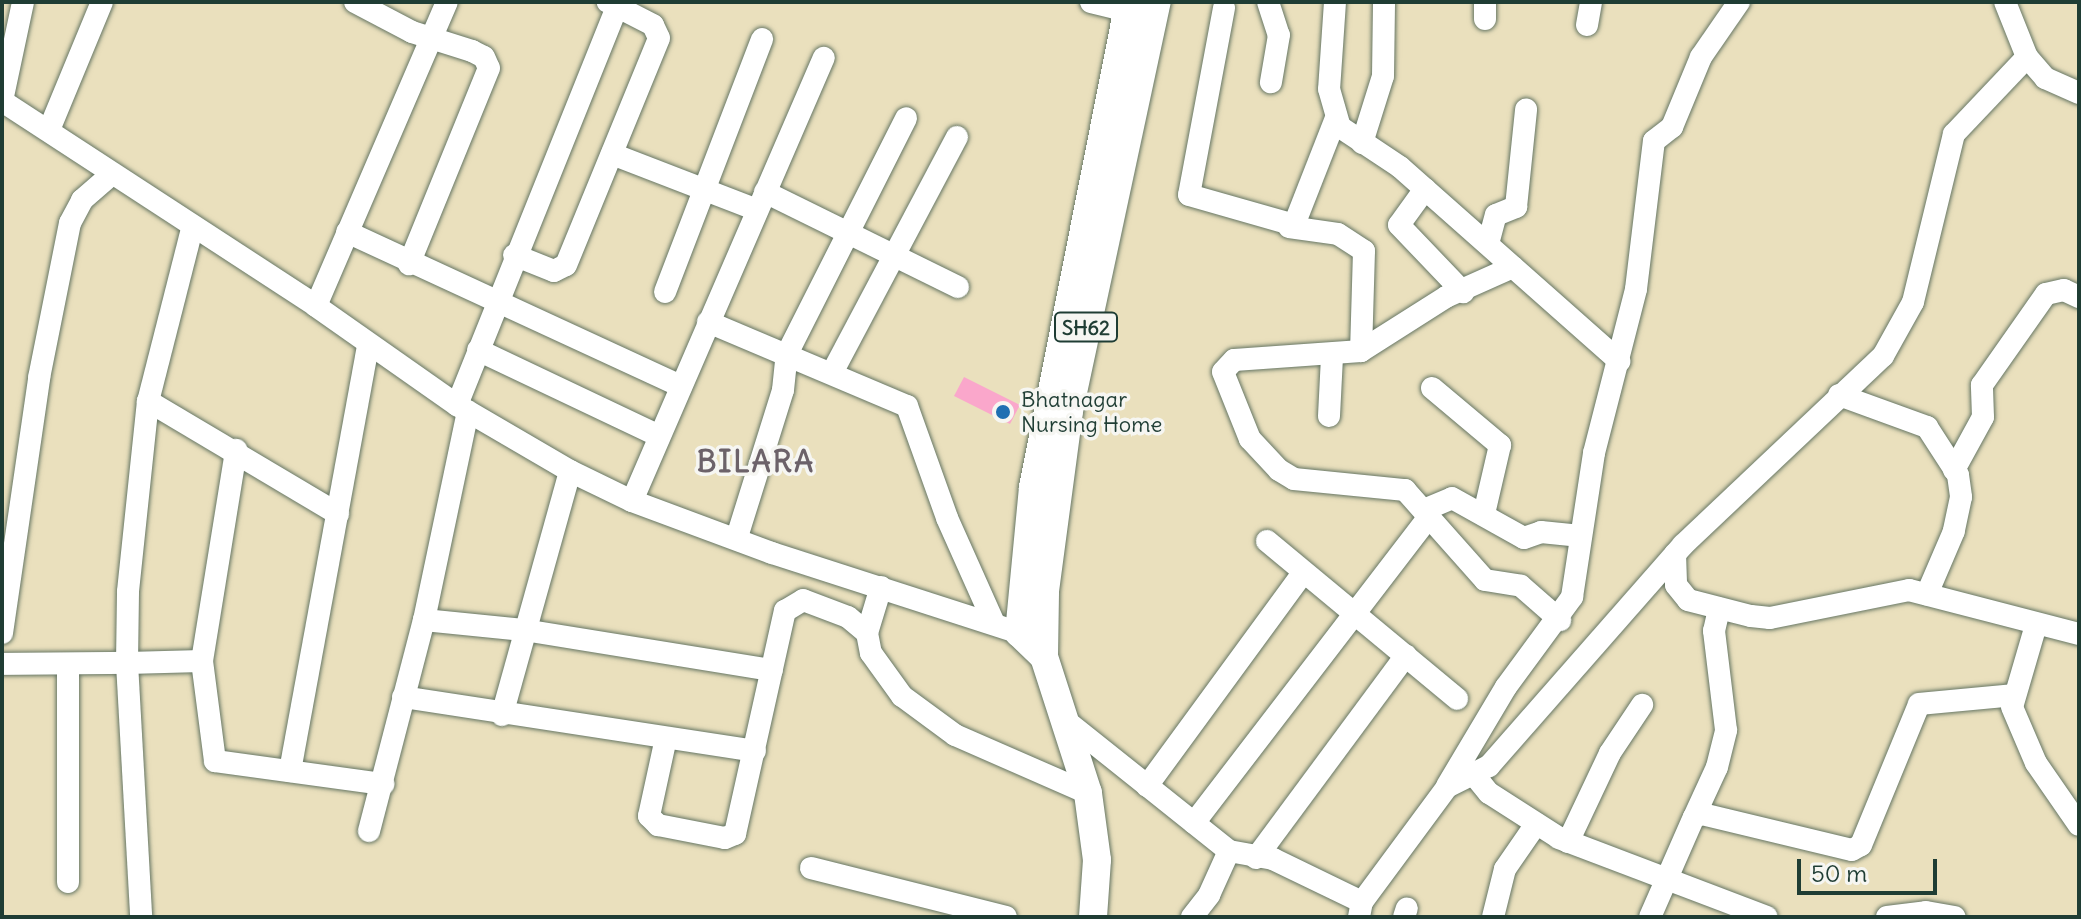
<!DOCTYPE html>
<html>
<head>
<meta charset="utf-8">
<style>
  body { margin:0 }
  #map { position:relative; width:2081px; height:919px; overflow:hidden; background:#eae0bd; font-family:Delius,sans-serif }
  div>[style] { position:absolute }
  .building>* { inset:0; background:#faa7cb }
  .roads { filter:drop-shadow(0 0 2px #667664) drop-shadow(0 0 2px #667664) }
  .minor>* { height:22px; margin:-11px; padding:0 11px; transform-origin:11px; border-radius:11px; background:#fff }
  .major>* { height:28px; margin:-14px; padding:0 14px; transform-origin:14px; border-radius:14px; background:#fff }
  .dots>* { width:22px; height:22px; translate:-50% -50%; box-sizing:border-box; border:4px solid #f6f6f2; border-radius:50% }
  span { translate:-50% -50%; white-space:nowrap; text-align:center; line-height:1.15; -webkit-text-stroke:7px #f6f6f2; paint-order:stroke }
  .shield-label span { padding:2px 6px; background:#f6f6f2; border:2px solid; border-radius:6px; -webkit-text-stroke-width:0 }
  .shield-label { font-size:20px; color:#1f3d34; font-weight:700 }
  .poi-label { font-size:22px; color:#1f3d34 }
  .left { translate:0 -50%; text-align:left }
  .district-label { font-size:30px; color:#6c6269; font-weight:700; letter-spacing:2px }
  .frame { position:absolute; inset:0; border:4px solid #1f3d34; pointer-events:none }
  .scale { position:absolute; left:1797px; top:859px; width:140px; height:36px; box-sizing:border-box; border:4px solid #1f3d34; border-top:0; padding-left:10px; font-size:24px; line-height:28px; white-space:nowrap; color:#1f3d34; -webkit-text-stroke:6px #f6f6f2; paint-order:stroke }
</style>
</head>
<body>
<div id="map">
  <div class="building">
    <div style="clip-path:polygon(964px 377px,1020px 405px,1010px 424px,954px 396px)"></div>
  </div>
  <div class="roads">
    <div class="minor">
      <div style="left:355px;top:2px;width:64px;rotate:27.8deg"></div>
      <div style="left:412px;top:32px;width:63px;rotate:17.6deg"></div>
      <div style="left:472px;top:51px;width:13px;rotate:27deg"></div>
      <div style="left:484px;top:57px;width:12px;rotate:66deg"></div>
      <div style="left:489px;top:68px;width:212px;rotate:112.2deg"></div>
      <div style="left:1091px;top:2px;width:37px;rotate:14deg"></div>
      <div style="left:1268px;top:2px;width:35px;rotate:72deg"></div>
      <div style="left:1279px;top:35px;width:48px;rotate:99.7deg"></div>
      <div style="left:1335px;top:2px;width:87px;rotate:93.9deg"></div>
      <div style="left:1329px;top:89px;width:40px;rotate:74deg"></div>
      <div style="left:1340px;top:127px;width:72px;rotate:33.7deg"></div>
      <div style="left:1400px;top:167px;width:293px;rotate:41.5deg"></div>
      <div style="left:1485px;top:2px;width:17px;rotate:90deg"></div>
      <div style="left:2005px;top:2px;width:59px;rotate:68.2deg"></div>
      <div style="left:2027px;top:57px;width:28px;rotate:49deg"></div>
      <div style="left:2045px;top:78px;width:37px;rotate:24deg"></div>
      <div style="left:1224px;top:8px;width:190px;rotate:100.6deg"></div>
      <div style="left:1189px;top:195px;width:109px;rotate:15.9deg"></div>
      <div style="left:1294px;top:225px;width:115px;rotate:-68.6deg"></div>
      <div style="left:1587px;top:25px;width:23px;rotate:-80deg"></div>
      <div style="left:2px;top:101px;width:375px;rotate:33.1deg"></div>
      <div style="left:316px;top:306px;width:172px;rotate:35.1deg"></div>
      <div style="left:457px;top:405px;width:131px;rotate:30.3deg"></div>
      <div style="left:570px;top:471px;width:69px;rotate:25.8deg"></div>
      <div style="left:632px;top:501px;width:149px;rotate:20.4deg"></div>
      <div style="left:772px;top:553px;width:260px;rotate:17.9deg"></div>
      <div style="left:2px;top:101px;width:101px;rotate:-78deg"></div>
      <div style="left:49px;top:130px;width:139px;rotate:-67.5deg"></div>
      <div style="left:1362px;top:143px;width:70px;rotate:-72.6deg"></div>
      <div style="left:1383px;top:76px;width:74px;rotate:-89.2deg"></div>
      <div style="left:612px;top:154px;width:155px;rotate:21.1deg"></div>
      <div style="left:1425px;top:189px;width:44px;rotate:125.8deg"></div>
      <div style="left:1399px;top:225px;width:93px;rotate:46.3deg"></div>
      <div style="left:765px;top:192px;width:215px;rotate:26.2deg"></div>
      <div style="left:1289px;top:227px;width:49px;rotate:8.1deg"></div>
      <div style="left:1338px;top:234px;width:31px;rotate:33deg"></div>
      <div style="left:1364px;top:251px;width:100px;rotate:91.7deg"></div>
      <div style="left:192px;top:229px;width:178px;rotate:104.3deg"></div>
      <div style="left:148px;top:401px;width:192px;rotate:96deg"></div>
      <div style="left:128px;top:592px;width:71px;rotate:90.8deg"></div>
      <div style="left:127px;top:663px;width:75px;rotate:-1.5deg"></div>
      <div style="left:202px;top:661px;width:101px;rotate:82.6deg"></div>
      <div style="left:215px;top:761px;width:170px;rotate:7.8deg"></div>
      <div style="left:347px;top:232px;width:368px;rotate:24.8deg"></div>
      <div style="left:1488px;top:244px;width:30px;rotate:-75deg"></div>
      <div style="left:1496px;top:215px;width:22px;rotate:-22deg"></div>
      <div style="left:1516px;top:207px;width:98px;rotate:-84.1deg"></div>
      <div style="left:514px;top:255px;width:43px;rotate:21.8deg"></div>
      <div style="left:554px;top:271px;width:13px;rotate:-27deg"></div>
      <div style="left:566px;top:265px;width:245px;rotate:-67.7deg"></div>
      <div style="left:659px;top:38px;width:14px;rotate:-115deg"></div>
      <div style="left:653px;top:25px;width:51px;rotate:-152.9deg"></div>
      <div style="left:1513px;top:267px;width:73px;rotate:155.9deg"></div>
      <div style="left:1446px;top:297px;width:101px;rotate:147.6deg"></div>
      <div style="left:1361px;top:351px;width:127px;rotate:175.9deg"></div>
      <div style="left:1234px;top:360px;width:16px;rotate:133deg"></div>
      <div style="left:1223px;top:372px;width:72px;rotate:68.1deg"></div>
      <div style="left:1250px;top:439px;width:42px;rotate:46.9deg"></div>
      <div style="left:1279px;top:470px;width:17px;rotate:31deg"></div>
      <div style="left:1294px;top:479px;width:112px;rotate:5.7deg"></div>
      <div style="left:1405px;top:490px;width:120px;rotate:48.4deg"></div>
      <div style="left:1485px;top:580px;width:36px;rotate:9deg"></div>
      <div style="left:1521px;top:586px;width:52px;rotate:41.1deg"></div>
      <div style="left:665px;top:292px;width:271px;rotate:-69deg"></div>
      <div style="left:316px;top:306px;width:331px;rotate:-66.7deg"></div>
      <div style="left:708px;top:322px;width:216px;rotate:22.9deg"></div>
      <div style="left:907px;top:406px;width:119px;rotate:70.3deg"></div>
      <div style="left:947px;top:518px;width:113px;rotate:65.9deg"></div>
      <div style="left:478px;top:350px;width:200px;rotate:25.4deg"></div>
      <div style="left:832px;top:373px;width:267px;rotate:-62.1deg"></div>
      <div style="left:1432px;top:388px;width:89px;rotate:40deg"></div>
      <div style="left:1500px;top:445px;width:71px;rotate:103.1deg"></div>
      <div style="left:1839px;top:395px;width:94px;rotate:20deg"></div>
      <div style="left:1927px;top:427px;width:57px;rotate:57.1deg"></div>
      <div style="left:1958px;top:475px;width:22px;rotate:82deg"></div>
      <div style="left:1961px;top:497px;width:35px;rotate:102deg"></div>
      <div style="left:1954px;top:531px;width:69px;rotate:113.2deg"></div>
      <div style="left:148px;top:401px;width:221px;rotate:30.7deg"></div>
      <div style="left:457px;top:405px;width:429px;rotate:-68.1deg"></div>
      <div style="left:1329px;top:416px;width:60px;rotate:-87.1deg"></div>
      <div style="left:1954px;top:470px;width:60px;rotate:-61.3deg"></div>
      <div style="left:1983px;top:417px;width:32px;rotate:-92deg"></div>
      <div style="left:1982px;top:385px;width:111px;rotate:-54.9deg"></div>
      <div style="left:2046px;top:294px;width:18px;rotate:-13deg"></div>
      <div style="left:2064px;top:290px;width:17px;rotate:25deg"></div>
      <div style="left:632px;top:501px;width:483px;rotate:-66.6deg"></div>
      <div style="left:1424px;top:510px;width:30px;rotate:-23deg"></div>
      <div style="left:1452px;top:498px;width:82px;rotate:29.1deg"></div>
      <div style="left:1524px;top:538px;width:18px;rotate:-19deg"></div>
      <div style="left:1541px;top:532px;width:40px;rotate:5.7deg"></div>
      <div style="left:737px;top:537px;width:154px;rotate:-72.6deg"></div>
      <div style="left:783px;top:390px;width:36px;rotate:-84deg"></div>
      <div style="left:787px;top:354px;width:264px;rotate:-63.2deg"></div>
      <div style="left:1267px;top:541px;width:247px;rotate:39.7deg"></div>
      <div style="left:1675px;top:554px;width:31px;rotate:88deg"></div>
      <div style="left:1676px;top:585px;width:19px;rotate:51deg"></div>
      <div style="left:1688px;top:600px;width:65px;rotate:14.3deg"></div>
      <div style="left:1751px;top:616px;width:19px;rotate:6deg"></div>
      <div style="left:1770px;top:618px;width:142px;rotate:-11.4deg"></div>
      <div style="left:1909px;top:590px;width:176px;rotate:14.5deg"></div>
      <div style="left:881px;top:587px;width:48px;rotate:106.9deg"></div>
      <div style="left:867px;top:633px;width:20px;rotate:79deg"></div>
      <div style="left:871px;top:653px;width:53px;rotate:54.2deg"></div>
      <div style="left:902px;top:696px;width:66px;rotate:36.3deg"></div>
      <div style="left:955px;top:735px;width:145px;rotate:23.6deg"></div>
      <div style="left:424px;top:620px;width:100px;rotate:5.7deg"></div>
      <div style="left:524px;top:630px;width:251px;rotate:9.2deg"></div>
      <div style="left:2036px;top:625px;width:85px;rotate:106.3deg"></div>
      <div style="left:2012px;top:707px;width:61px;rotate:66.8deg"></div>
      <div style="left:2036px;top:763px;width:75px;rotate:55.3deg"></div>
      <div style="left:2px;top:633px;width:258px;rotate:-81.7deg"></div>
      <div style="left:39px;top:378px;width:158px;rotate:-78.7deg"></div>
      <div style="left:70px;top:223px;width:26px;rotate:-62deg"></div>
      <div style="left:82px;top:200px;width:37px;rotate:-41deg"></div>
      <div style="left:202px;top:661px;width:214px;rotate:-80.8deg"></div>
      <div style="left:2px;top:664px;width:125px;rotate:-0.5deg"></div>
      <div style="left:127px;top:663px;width:254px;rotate:86.8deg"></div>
      <div style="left:68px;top:666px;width:216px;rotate:90deg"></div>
      <div style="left:403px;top:697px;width:356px;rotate:8.7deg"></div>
      <div style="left:502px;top:715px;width:253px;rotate:-74.4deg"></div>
      <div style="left:1070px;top:724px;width:203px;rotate:38.6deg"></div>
      <div style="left:1229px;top:851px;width:45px;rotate:10.3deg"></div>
      <div style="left:1273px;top:859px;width:99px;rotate:25.8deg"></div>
      <div style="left:666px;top:738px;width:80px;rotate:102.3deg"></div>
      <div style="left:649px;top:816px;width:13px;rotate:45deg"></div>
      <div style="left:658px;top:825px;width:68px;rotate:11deg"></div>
      <div style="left:725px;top:838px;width:11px;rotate:-22deg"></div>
      <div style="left:735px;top:834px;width:229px;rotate:-77.4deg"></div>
      <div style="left:785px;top:611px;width:21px;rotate:-31deg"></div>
      <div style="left:803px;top:600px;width:48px;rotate:20.7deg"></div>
      <div style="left:848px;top:617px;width:25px;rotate:40deg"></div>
      <div style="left:290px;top:771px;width:434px;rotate:-79.6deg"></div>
      <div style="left:1475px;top:776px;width:22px;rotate:51deg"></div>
      <div style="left:1489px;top:793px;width:83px;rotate:32.7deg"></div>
      <div style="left:1559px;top:838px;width:222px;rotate:20.8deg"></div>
      <div style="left:1147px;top:786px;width:264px;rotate:-53.8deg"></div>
      <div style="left:1447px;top:786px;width:115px;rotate:-59.2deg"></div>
      <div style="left:1506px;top:687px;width:112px;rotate:-53.7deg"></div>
      <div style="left:1572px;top:597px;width:146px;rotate:-81.3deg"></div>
      <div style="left:1594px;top:453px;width:169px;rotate:-75.6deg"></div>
      <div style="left:1636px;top:289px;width:149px;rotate:-83.1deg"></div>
      <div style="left:1654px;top:141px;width:23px;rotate:-38deg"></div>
      <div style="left:1672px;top:127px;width:76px;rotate:-67.5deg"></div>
      <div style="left:1701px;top:57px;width:67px;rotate:-55.4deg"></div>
      <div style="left:1694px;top:817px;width:55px;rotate:-65.3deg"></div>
      <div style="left:1717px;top:767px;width:38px;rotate:-76deg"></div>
      <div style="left:1726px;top:730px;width:100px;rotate:-96.9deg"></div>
      <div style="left:1714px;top:631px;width:23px;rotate:-77deg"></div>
      <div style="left:1194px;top:823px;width:386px;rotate:-52.5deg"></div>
      <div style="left:369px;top:831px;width:218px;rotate:-75.4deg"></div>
      <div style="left:424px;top:620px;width:213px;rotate:-78.1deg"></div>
      <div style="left:1568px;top:842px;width:98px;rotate:-64.7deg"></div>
      <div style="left:1610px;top:753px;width:58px;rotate:-56.3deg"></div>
      <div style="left:1256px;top:858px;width:252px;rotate:-53.5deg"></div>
      <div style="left:811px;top:868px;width:201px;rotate:14.1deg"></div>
      <div style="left:1192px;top:917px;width:28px;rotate:-52deg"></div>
      <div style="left:1209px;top:895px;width:48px;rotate:-65.6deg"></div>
      <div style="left:1359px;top:917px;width:15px;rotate:-79deg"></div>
      <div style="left:1362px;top:902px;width:143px;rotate:-53.5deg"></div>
      <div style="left:1447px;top:787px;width:47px;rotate:-26.6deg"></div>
      <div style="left:1489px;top:766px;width:294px;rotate:-48.7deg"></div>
      <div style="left:1683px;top:545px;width:275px;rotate:-43.4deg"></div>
      <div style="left:1883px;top:356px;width:62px;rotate:-60.9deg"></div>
      <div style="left:1913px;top:302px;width:173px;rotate:-76.3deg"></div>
      <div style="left:1954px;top:134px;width:106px;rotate:-46.5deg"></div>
      <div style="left:1404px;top:917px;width:9px;rotate:-72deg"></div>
      <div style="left:1493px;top:917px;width:49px;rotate:-76deg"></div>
      <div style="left:1505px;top:869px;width:55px;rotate:-55.4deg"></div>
      <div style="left:1650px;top:917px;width:109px;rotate:-66.3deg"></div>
      <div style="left:1694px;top:817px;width:9px;rotate:-21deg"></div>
      <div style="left:1702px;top:814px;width:154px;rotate:13.5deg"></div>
      <div style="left:1852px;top:850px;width:10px;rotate:-29deg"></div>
      <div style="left:1861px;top:845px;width:152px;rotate:-67.6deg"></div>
      <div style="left:1919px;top:704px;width:96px;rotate:-5.4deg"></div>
      <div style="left:1887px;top:917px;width:39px;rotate:-7deg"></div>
      <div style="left:1926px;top:912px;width:29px;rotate:10deg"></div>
    </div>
    <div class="major">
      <div style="left:1044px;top:657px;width:35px;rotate:-136deg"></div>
      <div style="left:1019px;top:633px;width:147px;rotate:-84.5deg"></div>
      <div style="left:1033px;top:487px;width:494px;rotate:-78.8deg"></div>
      <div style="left:1093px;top:917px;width:57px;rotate:-86deg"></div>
      <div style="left:1097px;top:860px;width:68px;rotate:-97.7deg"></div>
      <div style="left:1088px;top:793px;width:143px;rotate:-107.9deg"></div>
      <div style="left:1044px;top:657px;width:66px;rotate:-89.1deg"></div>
      <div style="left:1045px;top:591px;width:182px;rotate:-82.4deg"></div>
      <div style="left:1069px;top:411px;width:418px;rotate:-77.9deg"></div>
    </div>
  </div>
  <div class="dots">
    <div style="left:1003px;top:412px;background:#1f6fb2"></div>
  </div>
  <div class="shield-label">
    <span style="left:1086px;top:327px">SH62</span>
  </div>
  <div class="poi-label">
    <span class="left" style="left:1021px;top:412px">Bhatnagar<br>Nursing Home</span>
  </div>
  <div class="district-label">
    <span style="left:756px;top:461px">BILARA</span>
  </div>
  <div class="frame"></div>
  <div class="scale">50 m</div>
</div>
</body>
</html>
